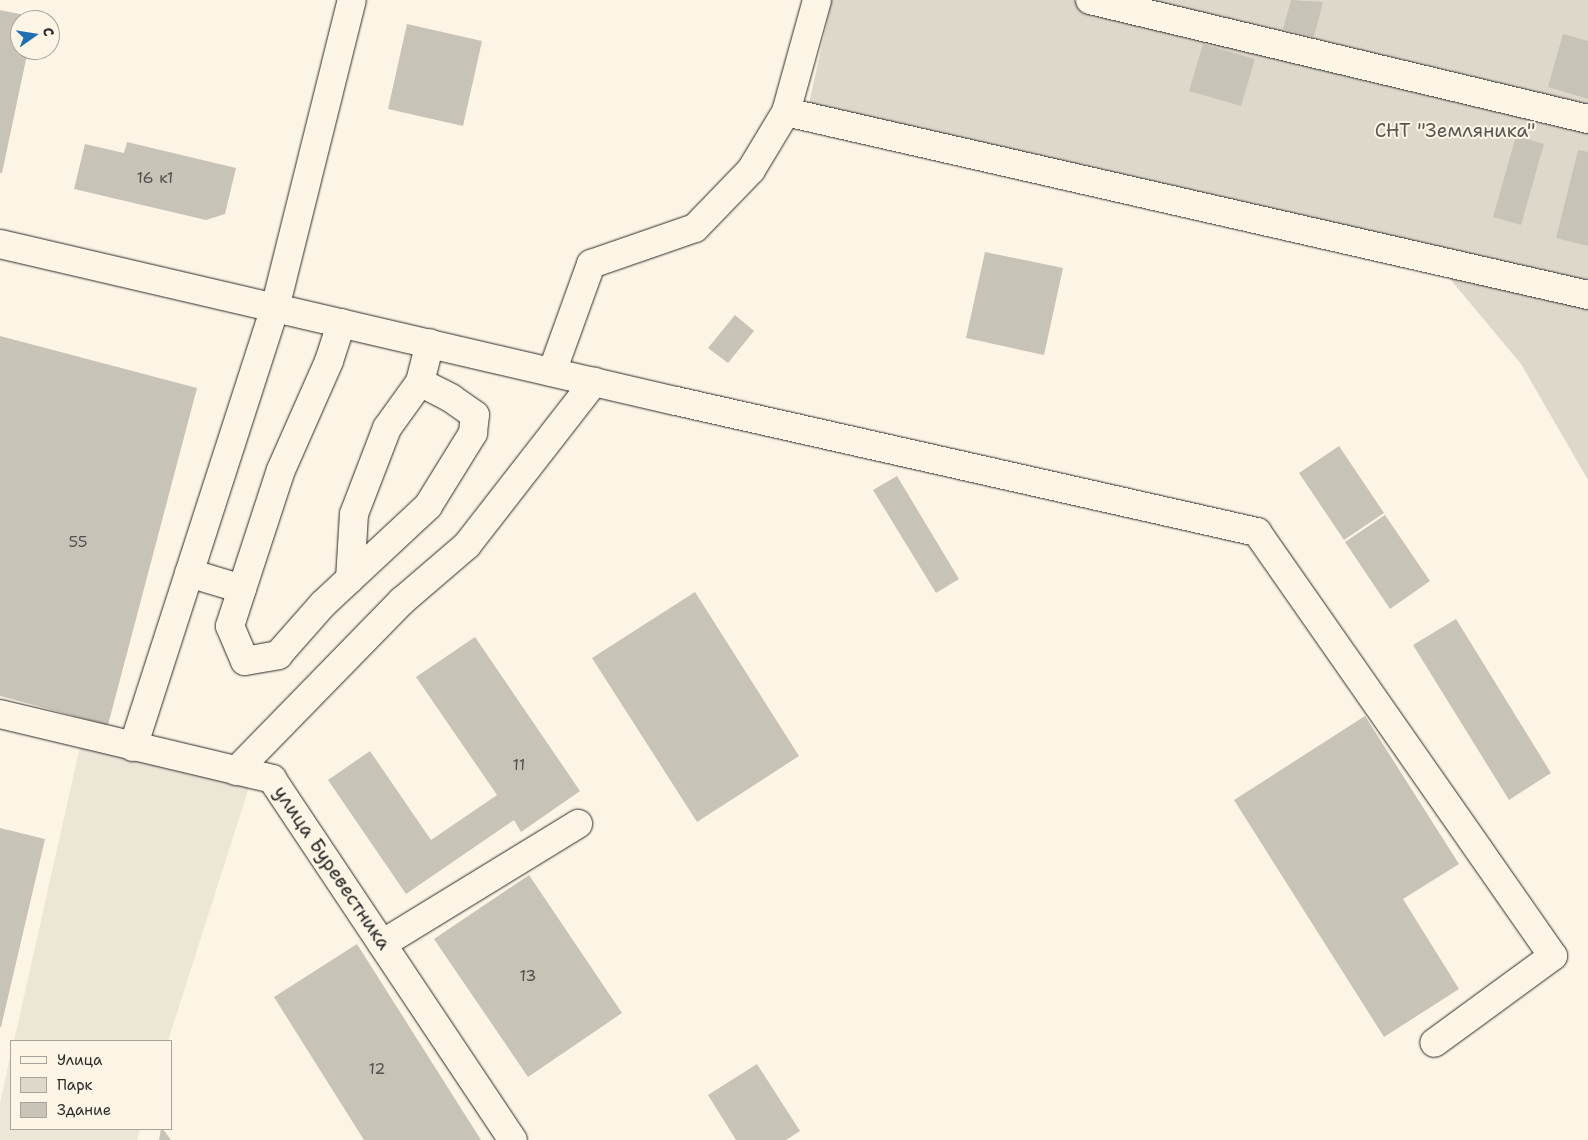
<!DOCTYPE html>
<html>
<head>
<meta charset="utf-8">
<style>
  body { margin:0 }
  #map { position:relative; width:1588px; height:1140px; overflow:hidden; background:#fcf5e5; font-family:"Shantell Sans",sans-serif }
  div>[style] { position:absolute }
  .built>* { inset:0; background:#ece6d7 }
  .green>* { inset:0; background:#ded8ca }
  .building>* { inset:0; background:#c8c3b7 }
  .roads { filter:drop-shadow(0 0 1px #2b2b2b) drop-shadow(0 0 1px #2b2b2b) }
  .minor>* { height:28px; margin:-14px; padding:0 14px; transform-origin:14px; border-radius:14px; background:#fcf5e5 }
  span { translate:-50% -50%; white-space:nowrap; text-align:center; line-height:1.15; -webkit-text-stroke:4px #fcf5e5; paint-order:stroke }
  .number-label { font-size:16px; color:#52514e }
  .number-label span { -webkit-text-stroke-width:0 }
  .park-label { font-size:19px; color:#585653 }
  .street-label { font-size:19px; color:#2b2b2b }
  .legend { position:absolute; left:10px; top:1040px; width:162px; height:90px; box-sizing:border-box; background:#fcf5e5; border:1px solid #a8a49b; margin:0; padding:6px 9px; list-style:none; font-size:15px; color:#2b2b2b }
  .legend li { display:flex; align-items:center; gap:10px; height:25px }
  .legend b { width:25px; border:1px solid #a8a49b }
  .north { position:absolute; left:10px; top:10px; width:50px; height:50px; box-sizing:border-box; background:#fcf5e5; border:1px solid #a8a49b; border-radius:50%; rotate:77deg; font-size:14px; font-weight:700; line-height:20px; text-align:center; color:#2b2b2b }
  .north::after { content:''; display:block; margin:auto; width:18px; height:22px; background:#1f6fb2; clip-path:polygon(50% 0,100% 100%,50% 72%,0 100%) }
</style>
</head>
<body>
<div id="map">
  <div class="built">
    <div style="clip-path:polygon(81px 742px,249px 787px,168px 1041px,14px 1041px)"></div>
    <div style="clip-path:polygon(11px 1053px,11px 1129px,140px 1129px,137px 1140px,0 1140px,0 1103px)"></div>
  </div>
  <div class="green">
    <div style="clip-path:polygon(832px 0,1588px 0,1588px 480px,1521px 364px,1435px 261px,809px 103px)"></div>
  </div>
  <div class="building">
    <div style="clip-path:polygon(1291px 0,1323px 2px,1314px 37px,1283px 29px)"></div>
    <div style="clip-path:polygon(0 10px,35px 17px,34px 20px,20px 20px,20px 50px,28px 50px,2px 173px,0 173px)"></div>
    <div style="clip-path:polygon(407px 24px,482px 41px,463px 126px,388px 109px)"></div>
    <div style="clip-path:polygon(1563px 34px,1588px 41px,1588px 99px,1548px 87px)"></div>
    <div style="clip-path:polygon(1203px 44px,1255px 59px,1241px 106px,1189px 91px)"></div>
    <div style="clip-path:polygon(1516px 136px,1544px 144px,1521px 225px,1493px 217px)"></div>
    <div style="clip-path:polygon(127px 142px,236px 168px,225px 214px,206px 220px,74px 189px,85px 144px,124px 153px)"></div>
    <div style="clip-path:polygon(1578px 150px,1588px 152px,1588px 246px,1556px 238px)"></div>
    <div style="clip-path:polygon(985px 252px,1063px 268px,1044px 355px,966px 338px)"></div>
    <div style="clip-path:polygon(735px 315px,754px 331px,728px 363px,708px 348px)"></div>
    <div style="clip-path:polygon(0 336px,197px 388px,108px 725px,0 696px)"></div>
    <div style="clip-path:polygon(1339px 446px,1384px 513px,1344px 540px,1299px 473px)"></div>
    <div style="clip-path:polygon(897px 476px,959px 579px,936px 593px,873px 490px)"></div>
    <div style="clip-path:polygon(1385px 515px,1430px 581px,1390px 609px,1345px 542px)"></div>
    <div style="clip-path:polygon(695px 592px,799px 756px,697px 822px,592px 658px)"></div>
    <div style="clip-path:polygon(1456px 619px,1551px 773px,1509px 800px,1413px 645px)"></div>
    <div style="clip-path:polygon(475px 637px,580px 791px,521px 832px,514px 820px,406px 894px,328px 780px,370px 751px,431px 840px,497px 795px,416px 677px)"></div>
    <div style="clip-path:polygon(1365px 716px,1459px 864px,1403px 899px,1459px 989px,1384px 1037px,1234px 800px)"></div>
    <div style="clip-path:polygon(0 828px,45px 839px,1px 1027px,0 1027px)"></div>
    <div style="clip-path:polygon(529px 875px,622px 1013px,528px 1077px,434px 939px)"></div>
    <div style="clip-path:polygon(357px 944px,481px 1140px,364px 1140px,274px 997px)"></div>
    <div style="clip-path:polygon(757px 1064px,800px 1131px,786px 1140px,736px 1140px,708px 1095px)"></div>
    <div style="clip-path:polygon(161px 1129px,163px 1129px,171px 1140px,159px 1140px)"></div>
  </div>
  <div class="roads">
    <div class="minor">
      <div style="left:1090px;top:0;width:512px;rotate:13.44deg"></div>
      <div style="left:786px;top:112px;width:823px;rotate:12.85deg"></div>
      <div style="left:0;top:244px;width:694px;rotate:13.08deg"></div>
      <div style="left:676px;top:401px;width:596px;rotate:12.71deg"></div>
      <div style="left:1257px;top:532px;width:517px;rotate:55.08deg"></div>
      <div style="left:1553px;top:956px;width:147px;rotate:143.8deg"></div>
      <div style="left:552px;top:372px;width:115px;rotate:-70.1deg"></div>
      <div style="left:591px;top:264px;width:110px;rotate:-19.1deg"></div>
      <div style="left:695px;top:228px;width:81px;rotate:-46deg"></div>
      <div style="left:751px;top:170px;width:68px;rotate:-58.9deg"></div>
      <div style="left:786px;top:112px;width:116px;rotate:-74.5deg"></div>
      <div style="left:189px;top:573px;width:55px;rotate:16.8deg"></div>
      <div style="left:242px;top:589px;width:39px;rotate:108deg"></div>
      <div style="left:230px;top:626px;width:38px;rotate:67deg"></div>
      <div style="left:245px;top:661px;width:34px;rotate:-10deg"></div>
      <div style="left:278px;top:655px;width:68px;rotate:-48.6deg"></div>
      <div style="left:323px;top:604px;width:144px;rotate:-43deg"></div>
      <div style="left:428px;top:506px;width:86px;rotate:-58.3deg"></div>
      <div style="left:473px;top:433px;width:18px;rotate:-84deg"></div>
      <div style="left:475px;top:415px;width:29px;rotate:-145deg"></div>
      <div style="left:451px;top:398px;width:35px;rotate:-153deg"></div>
      <div style="left:420px;top:382px;width:40px;rotate:-75.6deg"></div>
      <div style="left:350px;top:579px;width:65px;rotate:-86.5deg"></div>
      <div style="left:354px;top:514px;width:92px;rotate:-69deg"></div>
      <div style="left:387px;top:428px;width:57px;rotate:-54.3deg"></div>
      <div style="left:242px;top:589px;width:125px;rotate:-71.9deg"></div>
      <div style="left:281px;top:470px;width:119px;rotate:-66.2deg"></div>
      <div style="left:329px;top:361px;width:40px;rotate:-72deg"></div>
      <div style="left:0;top:714px;width:280px;rotate:13.4deg"></div>
      <div style="left:272px;top:779px;width:434px;rotate:56.3deg"></div>
      <div style="left:133px;top:747px;width:461px;rotate:-72.1deg"></div>
      <div style="left:275px;top:308px;width:317px;rotate:-76deg"></div>
      <div style="left:236px;top:771px;width:238px;rotate:-45.7deg"></div>
      <div style="left:402px;top:601px;width:86px;rotate:-40.7deg"></div>
      <div style="left:467px;top:545px;width:207px;rotate:-52.1deg"></div>
      <div style="left:382px;top:944px;width:230px;rotate:-31.5deg"></div>
    </div>
  </div>
  <div class="number-label">
    <span style="left:155px;top:178px">16 к1</span>
    <span style="left:78px;top:542px">55</span>
    <span style="left:519px;top:765px">11</span>
    <span style="left:528px;top:976px">13</span>
    <span style="left:377px;top:1069px">12</span>
  </div>
  <div class="park-label">
    <span style="left:1455px;top:131px">СНТ "Земляника"</span>
  </div>
  <div class="street-label">
    <span style="left:332px;top:868px;rotate:56deg">улица Буревестника</span>
  </div>
  <ul class="legend">
  <li><b style="height:6px;background:#fcf5e5"></b>Улица</li>
  <li><b style="height:14px;background:#ded8ca"></b>Парк</li>
  <li><b style="height:14px;background:#c8c3b7"></b>Здание</li>
  </ul>
  <div class="north">С</div>
</div>
</body>
</html>
